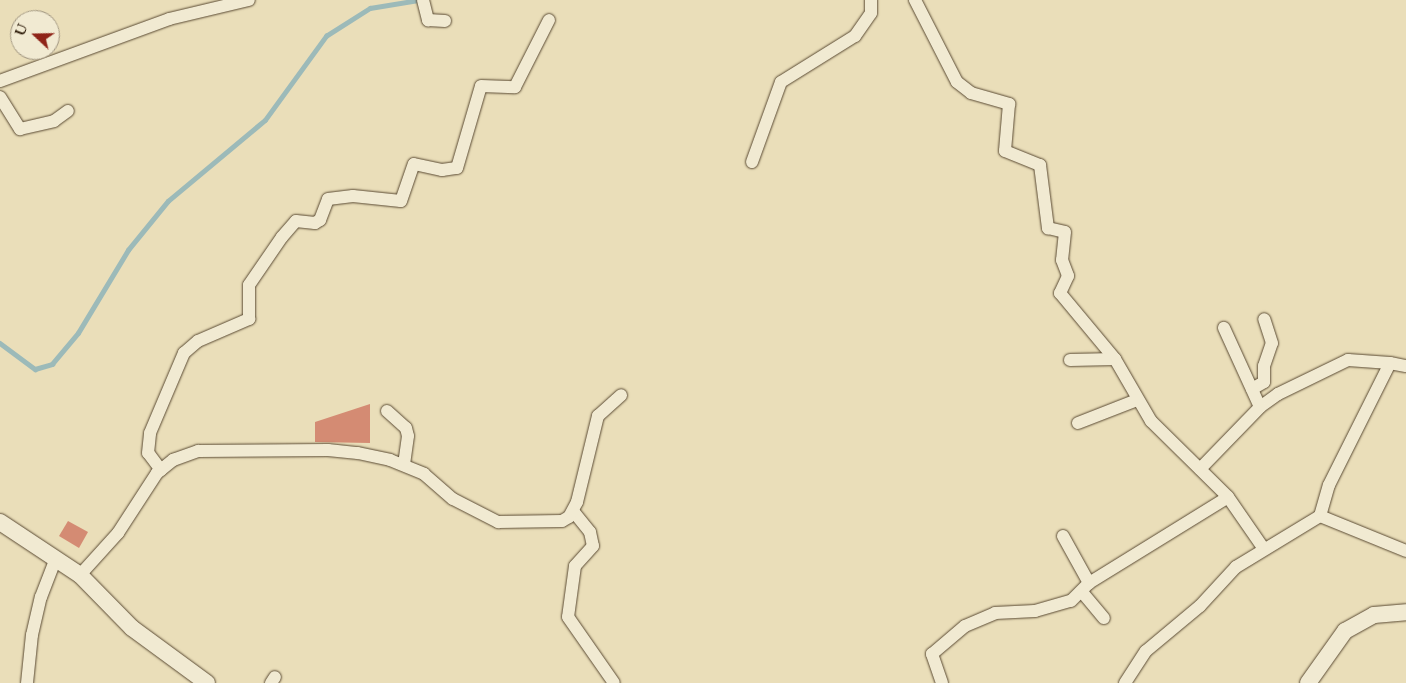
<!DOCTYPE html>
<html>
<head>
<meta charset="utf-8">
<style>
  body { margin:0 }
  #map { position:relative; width:1406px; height:683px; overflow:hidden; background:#eadeb9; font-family:Cardo,serif }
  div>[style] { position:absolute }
  .stream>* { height:4.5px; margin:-2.25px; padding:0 2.25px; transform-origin:2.25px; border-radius:2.25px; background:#9cbab9 }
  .building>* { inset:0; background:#d48b73 }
  .roads { filter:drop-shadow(0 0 1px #5a4a33) drop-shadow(0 0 1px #5a4a33) }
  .minor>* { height:12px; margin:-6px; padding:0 6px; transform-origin:6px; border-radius:6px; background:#f1ead2 }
  .tertiary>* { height:16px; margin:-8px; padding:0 8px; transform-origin:8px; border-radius:8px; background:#f1ead2 }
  span { translate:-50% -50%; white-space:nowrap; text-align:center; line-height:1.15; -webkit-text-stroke:4.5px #f1ead2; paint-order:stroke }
  .north { position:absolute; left:10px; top:10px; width:50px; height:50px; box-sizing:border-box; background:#f1ead2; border:1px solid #a19680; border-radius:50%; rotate:291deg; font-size:14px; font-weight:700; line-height:20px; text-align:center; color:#2a1806 }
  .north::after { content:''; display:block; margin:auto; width:18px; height:22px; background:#8f2418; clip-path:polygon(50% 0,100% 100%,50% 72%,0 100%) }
</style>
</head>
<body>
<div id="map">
  <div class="stream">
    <div style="left:0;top:343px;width:44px;rotate:36.6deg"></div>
    <div style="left:35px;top:369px;width:18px;rotate:-16deg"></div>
    <div style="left:52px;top:364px;width:40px;rotate:-50deg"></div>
    <div style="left:78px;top:333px;width:97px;rotate:-58.9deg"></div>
    <div style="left:128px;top:250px;width:63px;rotate:-50.8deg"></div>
    <div style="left:168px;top:201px;width:126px;rotate:-39.9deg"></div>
    <div style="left:265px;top:120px;width:104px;rotate:-54deg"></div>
    <div style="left:326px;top:36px;width:52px;rotate:-32.5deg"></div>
    <div style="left:370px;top:8px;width:50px;rotate:-9.3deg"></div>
  </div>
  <div class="building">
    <div style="clip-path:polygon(370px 404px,370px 443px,315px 442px,315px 422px)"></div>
    <div style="clip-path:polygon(68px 521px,88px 532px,79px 548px,59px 536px)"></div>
  </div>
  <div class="roads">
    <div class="minor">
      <div style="left:423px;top:0;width:21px;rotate:76deg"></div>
      <div style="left:428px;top:20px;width:17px;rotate:3deg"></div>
      <div style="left:915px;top:0;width:92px;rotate:62.9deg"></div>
      <div style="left:957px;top:82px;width:18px;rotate:38deg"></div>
      <div style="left:971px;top:93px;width:40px;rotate:16deg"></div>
      <div style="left:1009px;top:104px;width:47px;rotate:94.9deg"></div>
      <div style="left:1005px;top:151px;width:38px;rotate:22deg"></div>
      <div style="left:1040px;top:165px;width:64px;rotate:82.8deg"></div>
      <div style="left:1048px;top:228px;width:17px;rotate:13deg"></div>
      <div style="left:1065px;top:232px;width:28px;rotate:96deg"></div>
      <div style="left:1062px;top:260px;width:17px;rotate:69deg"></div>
      <div style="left:1068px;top:276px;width:19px;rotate:115deg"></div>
      <div style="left:1060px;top:293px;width:86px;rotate:50.2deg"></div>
      <div style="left:1115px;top:359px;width:72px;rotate:59.9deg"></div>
      <div style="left:1151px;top:421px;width:108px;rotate:44.6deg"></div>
      <div style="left:1228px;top:497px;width:63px;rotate:55.3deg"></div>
      <div style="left:0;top:81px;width:180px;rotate:-20.1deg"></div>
      <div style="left:169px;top:19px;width:82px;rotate:-13.4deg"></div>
      <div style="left:0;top:97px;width:38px;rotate:58deg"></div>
      <div style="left:20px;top:129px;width:35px;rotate:-13deg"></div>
      <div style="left:54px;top:121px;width:17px;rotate:-36deg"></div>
      <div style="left:752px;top:162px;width:85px;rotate:-70.1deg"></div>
      <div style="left:781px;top:82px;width:87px;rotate:-31.9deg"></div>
      <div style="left:855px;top:36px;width:28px;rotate:-55deg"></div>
      <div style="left:871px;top:13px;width:13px;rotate:-90deg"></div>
      <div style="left:1070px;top:360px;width:45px;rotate:-1.3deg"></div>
      <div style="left:1252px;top:389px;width:14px;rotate:-30deg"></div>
      <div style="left:1264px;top:382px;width:16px;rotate:-90deg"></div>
      <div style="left:1264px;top:366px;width:24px;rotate:-71deg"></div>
      <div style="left:1272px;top:343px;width:25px;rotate:-108deg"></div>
      <div style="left:1260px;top:407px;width:22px;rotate:-36deg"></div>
      <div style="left:1278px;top:394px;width:78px;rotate:-25.9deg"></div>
      <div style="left:1348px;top:360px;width:42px;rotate:4.1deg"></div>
      <div style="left:387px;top:411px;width:25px;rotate:42deg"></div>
      <div style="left:406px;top:428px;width:8px;rotate:76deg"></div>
      <div style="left:408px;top:436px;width:29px;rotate:98deg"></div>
      <div style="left:1078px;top:423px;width:63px;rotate:-21.3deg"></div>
      <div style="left:1200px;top:469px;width:86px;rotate:-45.9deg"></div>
      <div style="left:1260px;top:407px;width:87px;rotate:-114.5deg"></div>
      <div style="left:161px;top:470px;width:21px;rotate:-127deg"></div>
      <div style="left:148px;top:453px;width:20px;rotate:-84deg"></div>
      <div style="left:150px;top:433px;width:87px;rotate:-67deg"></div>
      <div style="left:184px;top:353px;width:18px;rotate:-41deg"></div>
      <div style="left:198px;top:341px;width:56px;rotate:-23.3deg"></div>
      <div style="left:249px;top:319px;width:34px;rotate:-90deg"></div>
      <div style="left:249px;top:285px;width:58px;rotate:-55.5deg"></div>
      <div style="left:282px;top:237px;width:21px;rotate:-49deg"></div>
      <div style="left:296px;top:221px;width:19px;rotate:6deg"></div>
      <div style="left:315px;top:223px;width:6px;rotate:-31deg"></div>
      <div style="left:320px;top:220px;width:22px;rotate:-69deg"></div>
      <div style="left:328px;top:199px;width:25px;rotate:-7deg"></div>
      <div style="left:353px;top:196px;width:48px;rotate:5.9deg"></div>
      <div style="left:401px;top:201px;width:39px;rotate:-71deg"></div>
      <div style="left:414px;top:164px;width:29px;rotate:12deg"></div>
      <div style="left:442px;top:170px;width:15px;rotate:-8deg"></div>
      <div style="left:457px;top:168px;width:85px;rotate:-73.7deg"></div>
      <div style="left:481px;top:86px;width:34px;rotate:2deg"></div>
      <div style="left:515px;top:87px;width:75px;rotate:-63.1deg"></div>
      <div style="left:573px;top:511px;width:27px;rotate:51deg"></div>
      <div style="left:590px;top:532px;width:14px;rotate:78deg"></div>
      <div style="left:593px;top:546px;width:27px;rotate:132deg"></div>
      <div style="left:575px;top:566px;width:51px;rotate:97.8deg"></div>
      <div style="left:568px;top:617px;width:80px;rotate:55.1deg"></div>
      <div style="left:1320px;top:516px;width:32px;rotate:-74deg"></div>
      <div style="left:1329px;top:485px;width:136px;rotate:-63.4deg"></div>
      <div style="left:1390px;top:363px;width:16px;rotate:11deg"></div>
      <div style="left:1063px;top:536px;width:54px;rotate:61deg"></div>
      <div style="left:80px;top:575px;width:57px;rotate:-47.9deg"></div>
      <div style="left:118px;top:533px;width:72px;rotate:-57deg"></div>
      <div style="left:157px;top:473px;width:21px;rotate:-39deg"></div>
      <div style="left:173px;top:460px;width:27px;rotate:-20deg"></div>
      <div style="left:198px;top:451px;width:130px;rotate:-0.4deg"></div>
      <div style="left:328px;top:450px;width:30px;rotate:6deg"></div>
      <div style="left:358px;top:453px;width:33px;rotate:12deg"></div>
      <div style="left:390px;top:460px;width:37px;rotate:22deg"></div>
      <div style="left:424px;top:474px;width:38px;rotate:41deg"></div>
      <div style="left:453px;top:499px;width:51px;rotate:27.1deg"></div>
      <div style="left:498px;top:522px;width:64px;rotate:-0.9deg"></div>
      <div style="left:562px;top:521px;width:8px;rotate:-30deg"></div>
      <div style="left:569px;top:517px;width:17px;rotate:-62deg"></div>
      <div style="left:577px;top:502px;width:89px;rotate:-76.3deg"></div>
      <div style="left:598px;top:416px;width:31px;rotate:-42deg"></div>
      <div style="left:1082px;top:592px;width:34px;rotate:50deg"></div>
      <div style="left:27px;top:683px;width:48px;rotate:-84.1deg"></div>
      <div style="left:32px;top:635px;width:39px;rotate:-77deg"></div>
      <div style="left:41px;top:597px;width:42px;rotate:-69deg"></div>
      <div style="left:271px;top:683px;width:7px;rotate:-56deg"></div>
      <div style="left:942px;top:683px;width:31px;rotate:-109deg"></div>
      <div style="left:932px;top:654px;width:43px;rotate:-40.3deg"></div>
      <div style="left:965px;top:626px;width:33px;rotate:-23deg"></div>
      <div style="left:995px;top:613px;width:40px;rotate:-2.9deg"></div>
      <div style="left:1035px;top:611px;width:37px;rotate:-16deg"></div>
      <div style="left:1071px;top:601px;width:25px;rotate:-45deg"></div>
      <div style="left:1089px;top:583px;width:163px;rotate:-31.7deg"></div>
      <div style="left:1125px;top:683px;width:38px;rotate:-57deg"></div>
      <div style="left:1146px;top:651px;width:70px;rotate:-39.8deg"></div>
      <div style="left:1200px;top:606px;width:53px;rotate:-47.3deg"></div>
      <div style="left:1236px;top:567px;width:98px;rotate:-31.3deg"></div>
      <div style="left:1320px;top:516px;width:93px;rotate:22.1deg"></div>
    </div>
    <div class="tertiary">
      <div style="left:0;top:522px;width:96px;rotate:33.5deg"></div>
      <div style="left:80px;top:575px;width:74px;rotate:45.5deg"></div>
      <div style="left:132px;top:628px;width:93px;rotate:36.3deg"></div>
      <div style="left:1308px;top:683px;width:64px;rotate:-54.6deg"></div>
      <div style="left:1345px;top:631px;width:33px;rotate:-29deg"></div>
      <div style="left:1374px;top:615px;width:32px;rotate:-5deg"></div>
    </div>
  </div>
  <div class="north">U</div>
</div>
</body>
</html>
